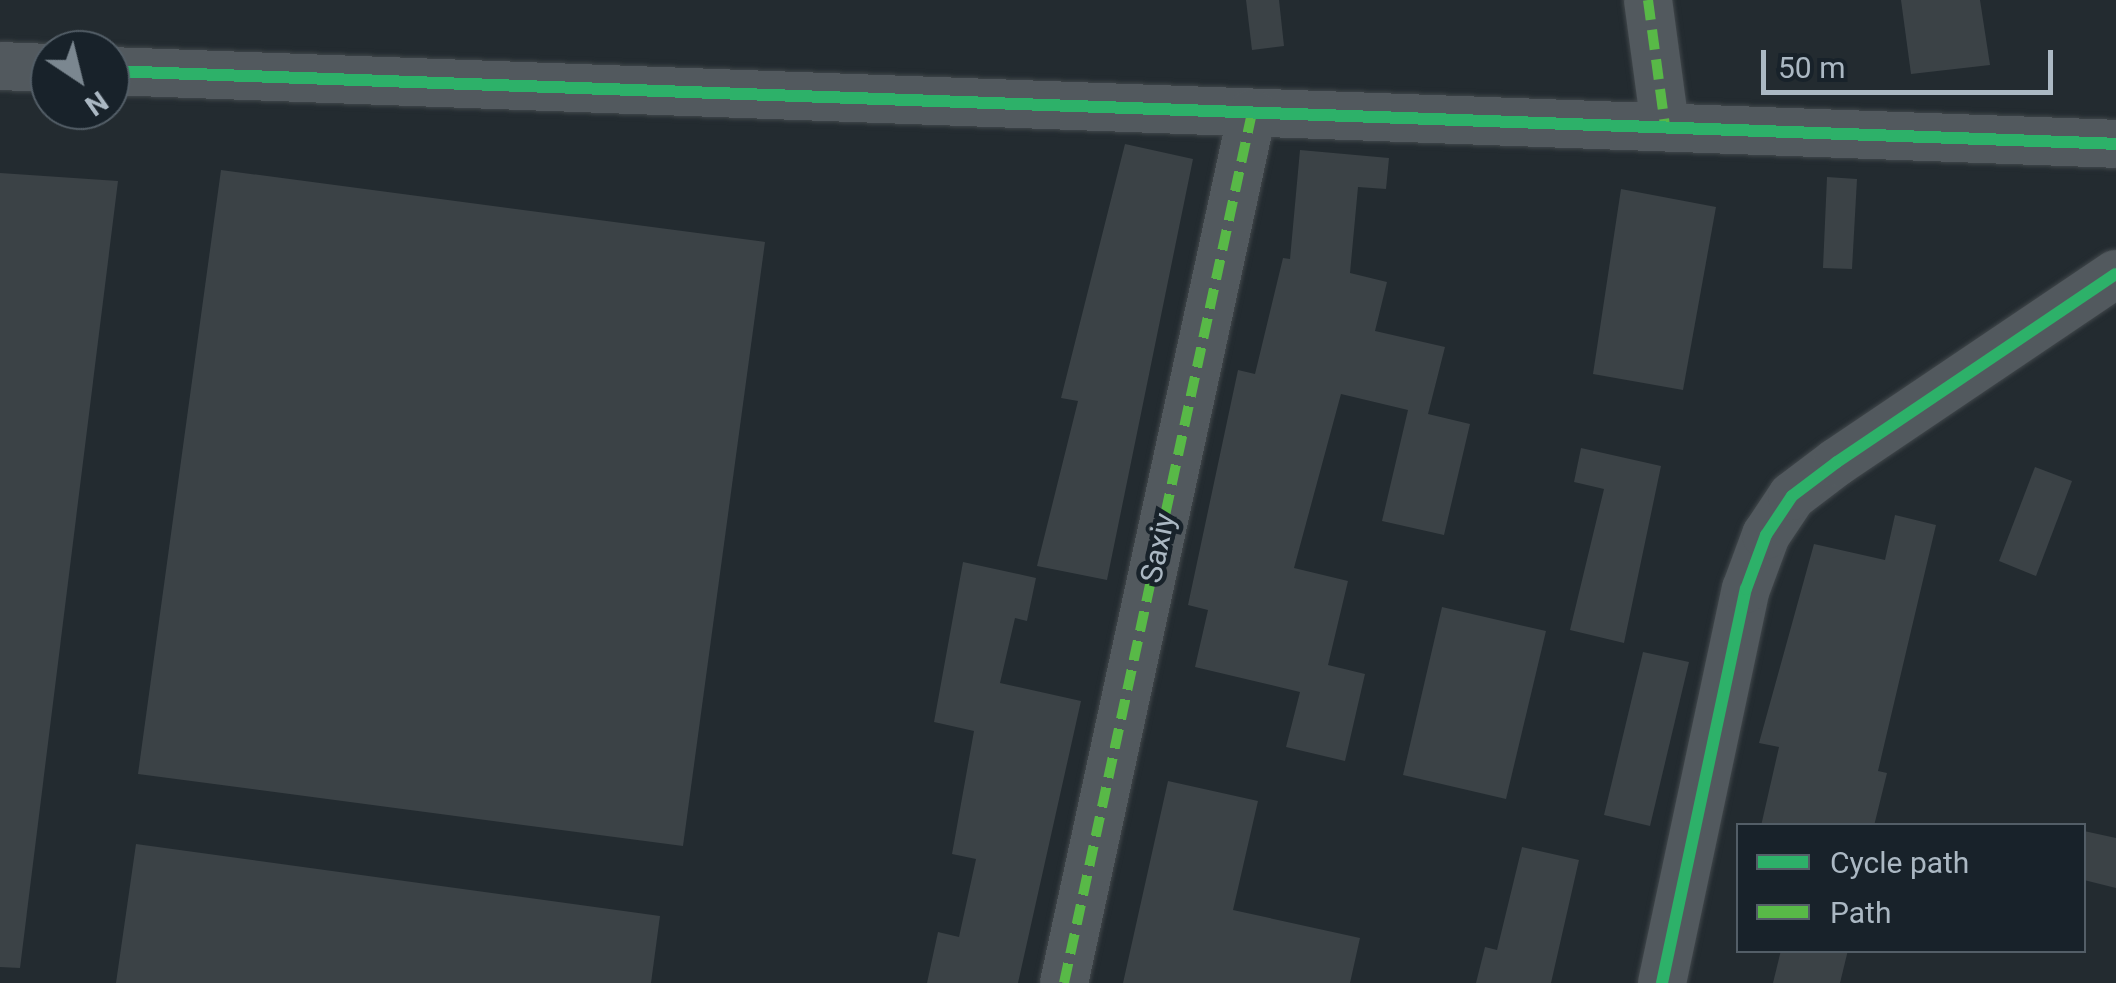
<!DOCTYPE html>
<html>
<head>
<meta charset="utf-8">
<style>
  body { margin:0 }
  #map { position:relative; width:2116px; height:983px; overflow:hidden; background:#232b30; font-family:Roboto,sans-serif }
  div>[style] { position:absolute }
  .building>* { inset:0; background:#3b4246 }
  .roads { filter:drop-shadow(0 0 2px #41474b) drop-shadow(0 0 2px #41474b) }
  .minor>* { height:48px; margin:-24px; padding:0 24px; transform-origin:24px; border-radius:24px; background:#52595e }
  .quiet>* { height:10px; margin-top:-5px; transform-origin:0; background:repeating-linear-gradient(90deg,#58b947 0 20px,transparent 0 30px) }
  .cycleway>* { height:12px; margin:-6px; padding:0 6px; transform-origin:6px; border-radius:6px; background:#2db169 }
  span { translate:-50% -50%; white-space:nowrap; text-align:center; line-height:1.15; -webkit-text-stroke:9px #18222a; paint-order:stroke }
  .street-label { font-size:30px; color:#abb8c3 }
  .legend { position:absolute; left:1736px; top:823px; width:350px; height:130px; box-sizing:border-box; background:#18222a; border:2px solid #535e67; margin:0; padding:12px 18px; list-style:none; font-size:30px; color:#abb8c3 }
  .legend li { display:flex; align-items:center; gap:20px; height:50px }
  .legend b { width:50px; border:2px solid #535e67 }
  .north { position:absolute; left:30px; top:30px; width:100px; height:100px; box-sizing:border-box; background:#18222a; border:2px solid #535e67; border-radius:50%; rotate:145deg; font-size:28px; font-weight:700; line-height:40px; text-align:center; color:#abb8c3 }
  .north::after { content:''; display:block; margin:auto; width:35px; height:45px; background:#7b8790; clip-path:polygon(50% 0,100% 100%,50% 72%,0 100%) }
  .scale { position:absolute; left:1761px; top:50px; width:292px; height:45px; box-sizing:border-box; border:5px solid #abb8c3; border-top:0; padding-left:12px; font-size:30px; line-height:35px; white-space:nowrap; color:#abb8c3; -webkit-text-stroke:8px #18222a; paint-order:stroke }
</style>
</head>
<body>
<div id="map">
  <div class="building">
    <div style="clip-path:polygon(1246px 0,1279px 0,1284px 46px,1252px 50px)"></div>
    <div style="clip-path:polygon(1901px 0,1980px 0,1990px 65px,1911px 74px)"></div>
    <div style="clip-path:polygon(1125px 144px,1193px 159px,1107px 580px,1037px 566px,1078px 401px,1061px 398px)"></div>
    <div style="clip-path:polygon(1300px 150px,1389px 158px,1386px 189px,1358px 187px,1350px 273px,1387px 282px,1375px 331px,1445px 347px,1428px 414px,1470px 424px,1444px 535px,1382px 521px,1408px 410px,1341px 394px,1294px 568px,1348px 581px,1328px 665px,1365px 674px,1345px 761px,1286px 747px,1300px 692px,1195px 667px,1208px 610px,1188px 605px,1238px 370px,1255px 374px,1283px 258px,1290px 259px)"></div>
    <div style="clip-path:polygon(221px 170px,765px 242px,683px 846px,138px 774px)"></div>
    <div style="clip-path:polygon(0 173px,118px 181px,20px 968px,0 967px)"></div>
    <div style="clip-path:polygon(1827px 177px,1857px 179px,1852px 269px,1823px 268px)"></div>
    <div style="clip-path:polygon(1621px 189px,1716px 207px,1683px 390px,1593px 374px)"></div>
    <div style="clip-path:polygon(1581px 448px,1661px 466px,1624px 643px,1570px 630px,1604px 489px,1574px 482px)"></div>
    <div style="clip-path:polygon(2035px 467px,2072px 481px,2036px 576px,1999px 561px)"></div>
    <div style="clip-path:polygon(1895px 515px,1936px 525px,1878px 771px,1887px 773px,1874px 826px,1761px 826px,1779px 747px,1759px 743px,1814px 544px,1885px 560px)"></div>
    <div style="clip-path:polygon(963px 562px,1036px 578px,1027px 621px,1015px 618px,1000px 683px,1081px 701px,1018px 983px,927px 983px,938px 932px,959px 937px,976px 859px,952px 854px,974px 731px,934px 722px)"></div>
    <div style="clip-path:polygon(1442px 607px,1546px 631px,1506px 799px,1403px 775px)"></div>
    <div style="clip-path:polygon(1643px 652px,1689px 662px,1650px 826px,1604px 815px)"></div>
    <div style="clip-path:polygon(1168px 781px,1258px 801px,1233px 910px,1360px 938px,1350px 983px,1123px 983px)"></div>
    <div style="clip-path:polygon(2084px 831px,2116px 838px,2116px 888px,2084px 880px)"></div>
    <div style="clip-path:polygon(136px 844px,660px 916px,651px 983px,116px 983px)"></div>
    <div style="clip-path:polygon(1522px 847px,1579px 860px,1551px 983px,1476px 983px,1485px 947px,1497px 950px)"></div>
    <div style="clip-path:polygon(1781px 950px,1848px 950px,1840px 983px,1773px 983px)"></div>
  </div>
  <div class="roads">
    <div class="minor">
      <div style="left:1648px;top:0;width:126px;rotate:82.3deg"></div>
      <div style="left:0;top:66px;width:50px;rotate:2.3deg"></div>
      <div style="left:110px;top:71px;width:2007px;rotate:2.08deg"></div>
      <div style="left:1064px;top:983px;width:890px;rotate:-77.81deg"></div>
      <div style="left:1662px;top:983px;width:403px;rotate:-78deg"></div>
      <div style="left:1746px;top:589px;width:58px;rotate:-69.7deg"></div>
      <div style="left:1766px;top:535px;width:47px;rotate:-56.3deg"></div>
      <div style="left:1792px;top:496px;width:56px;rotate:-37.1deg"></div>
      <div style="left:1837px;top:462px;width:336px;rotate:-34deg"></div>
    </div>
  </div>
  <div class="quiet">
    <div style="left:1648px;top:0;width:126px;rotate:82.3deg"></div>
    <div style="left:1064px;top:983px;width:890px;rotate:-77.81deg"></div>
  </div>
  <div class="cycleway">
    <div style="left:110px;top:71px;width:2007px;rotate:2.08deg"></div>
    <div style="left:1662px;top:983px;width:403px;rotate:-78deg"></div>
    <div style="left:1746px;top:589px;width:58px;rotate:-69.7deg"></div>
    <div style="left:1766px;top:535px;width:47px;rotate:-56.3deg"></div>
    <div style="left:1792px;top:496px;width:56px;rotate:-37.1deg"></div>
    <div style="left:1837px;top:462px;width:336px;rotate:-34deg"></div>
  </div>
  <div class="street-label">
    <span style="left:1158px;top:548px;rotate:-78deg">Saxiy</span>
  </div>
  <ul class="legend">
  <li><b style="height:12px;background:#2db169"></b>Cycle path</li>
  <li><b style="height:12px;background:#58b947"></b>Path</li>
  </ul>
  <div class="north">N</div>
  <div class="scale">50 m</div>
</div>
</body>
</html>
